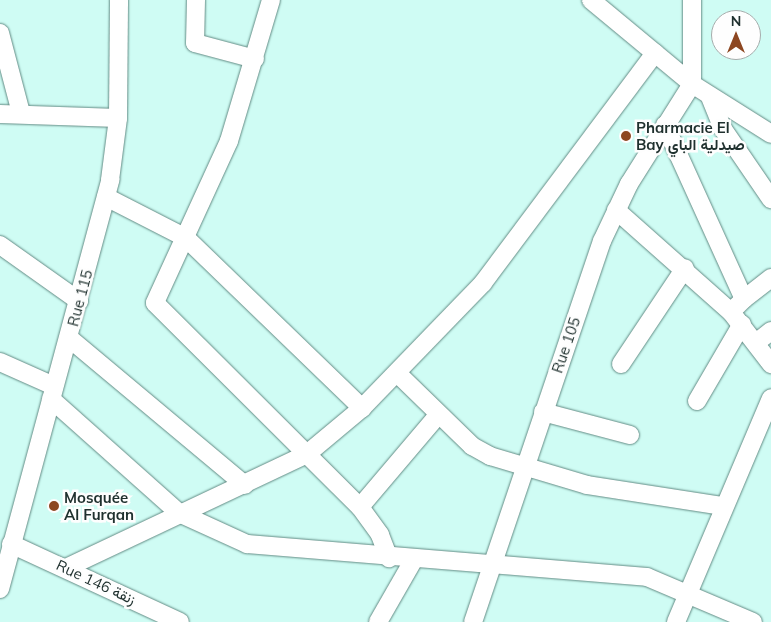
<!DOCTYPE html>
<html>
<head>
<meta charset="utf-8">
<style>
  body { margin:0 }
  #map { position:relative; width:771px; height:622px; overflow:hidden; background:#cffcf4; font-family:Mulish,Vazirmatn,sans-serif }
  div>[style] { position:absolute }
  .roads { filter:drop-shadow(0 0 1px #628b84) drop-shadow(0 0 1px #628b84) }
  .minor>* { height:18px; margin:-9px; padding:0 9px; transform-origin:9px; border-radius:9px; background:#fff }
  .dots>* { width:14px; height:14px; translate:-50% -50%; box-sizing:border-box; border:2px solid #fefefe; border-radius:50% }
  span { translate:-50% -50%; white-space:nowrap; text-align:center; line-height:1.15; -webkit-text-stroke:5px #fefefe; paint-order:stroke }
  .poi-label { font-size:15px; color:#1f302e; font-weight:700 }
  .left { translate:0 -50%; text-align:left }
  .street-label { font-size:15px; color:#1f302e }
  .north { position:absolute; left:711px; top:10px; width:50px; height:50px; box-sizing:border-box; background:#fefefe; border:1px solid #a5acab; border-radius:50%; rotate:0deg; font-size:14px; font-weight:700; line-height:20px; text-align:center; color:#1f302e }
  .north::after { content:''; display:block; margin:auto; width:18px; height:22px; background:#8d4721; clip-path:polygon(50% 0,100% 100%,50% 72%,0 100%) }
</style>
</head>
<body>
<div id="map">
  <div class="roads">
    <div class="minor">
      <div style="left:196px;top:0;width:43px;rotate:91.3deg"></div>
      <div style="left:195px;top:43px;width:62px;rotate:14.9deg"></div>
      <div style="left:271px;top:0;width:147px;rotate:106.6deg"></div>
      <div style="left:229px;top:141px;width:178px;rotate:114.6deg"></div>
      <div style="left:155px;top:303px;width:289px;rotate:44.9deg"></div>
      <div style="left:360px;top:507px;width:34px;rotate:54deg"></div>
      <div style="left:380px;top:535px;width:25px;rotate:69deg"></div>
      <div style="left:591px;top:0;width:131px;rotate:39.7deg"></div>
      <div style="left:692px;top:84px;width:93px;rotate:32.3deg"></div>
      <div style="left:0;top:33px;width:83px;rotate:75.3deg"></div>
      <div style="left:692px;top:84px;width:84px;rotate:-90deg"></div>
      <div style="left:710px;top:97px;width:35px;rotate:68deg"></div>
      <div style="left:723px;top:129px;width:85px;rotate:55.6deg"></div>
      <div style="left:0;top:114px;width:118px;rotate:1.9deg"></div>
      <div style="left:665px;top:125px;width:191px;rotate:65.6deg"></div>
      <div style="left:744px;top:299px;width:18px;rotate:135deg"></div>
      <div style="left:106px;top:197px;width:90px;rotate:27.1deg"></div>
      <div style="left:186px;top:238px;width:245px;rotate:44deg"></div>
      <div style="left:616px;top:210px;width:154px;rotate:41.6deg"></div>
      <div style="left:731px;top:312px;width:66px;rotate:52.4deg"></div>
      <div style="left:0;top:245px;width:97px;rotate:35.3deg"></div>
      <div style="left:744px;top:299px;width:34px;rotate:-38deg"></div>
      <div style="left:69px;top:338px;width:229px;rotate:39.9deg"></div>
      <div style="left:757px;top:342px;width:18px;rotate:-38deg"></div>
      <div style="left:0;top:362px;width:59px;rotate:24deg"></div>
      <div style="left:621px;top:364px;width:115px;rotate:-56.3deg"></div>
      <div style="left:398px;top:374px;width:103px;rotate:44.2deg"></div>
      <div style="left:472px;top:446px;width:21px;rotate:29deg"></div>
      <div style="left:490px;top:456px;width:101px;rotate:16.6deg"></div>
      <div style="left:587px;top:485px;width:137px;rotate:8.8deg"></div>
      <div style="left:51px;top:399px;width:171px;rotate:41.7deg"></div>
      <div style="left:179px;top:513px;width:75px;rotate:24.5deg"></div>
      <div style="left:247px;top:544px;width:401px;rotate:4.7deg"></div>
      <div style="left:647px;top:577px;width:115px;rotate:23deg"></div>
      <div style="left:697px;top:401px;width:89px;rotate:-59.7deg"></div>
      <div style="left:543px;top:412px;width:90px;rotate:14.8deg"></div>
      <div style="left:360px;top:507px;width:121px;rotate:-49.7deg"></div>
      <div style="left:11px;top:544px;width:186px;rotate:24.8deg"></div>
      <div style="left:68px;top:567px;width:264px;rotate:-25.3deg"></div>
      <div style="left:307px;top:454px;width:72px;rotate:-39.9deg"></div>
      <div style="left:362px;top:408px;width:174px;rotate:-45.9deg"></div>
      <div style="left:483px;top:283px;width:287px;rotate:-53.2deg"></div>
      <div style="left:0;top:589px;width:424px;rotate:-74.9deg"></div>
      <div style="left:110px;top:180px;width:63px;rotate:-82.6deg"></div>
      <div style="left:118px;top:118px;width:118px;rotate:-89.5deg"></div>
      <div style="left:378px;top:622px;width:70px;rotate:-60.2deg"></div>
      <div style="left:473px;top:622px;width:402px;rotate:-71.3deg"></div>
      <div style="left:602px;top:241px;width:63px;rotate:-64.7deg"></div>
      <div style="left:629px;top:184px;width:118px;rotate:-57.8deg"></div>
      <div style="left:676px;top:622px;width:243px;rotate:-67deg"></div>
    </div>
  </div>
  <div class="dots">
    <div style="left:626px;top:136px;background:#8d4721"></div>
    <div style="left:54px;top:506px;background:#8d4721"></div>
  </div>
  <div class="poi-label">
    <span class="left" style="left:636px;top:136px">Pharmacie El<br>Bay صيدلية الباي</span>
    <span class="left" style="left:64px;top:506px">Mosquée<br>Al Furqan</span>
  </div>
  <div class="street-label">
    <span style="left:80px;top:298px;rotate:-75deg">Rue 115</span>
    <span style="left:566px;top:345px;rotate:-71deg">Rue 105</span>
    <span style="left:96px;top:582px;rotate:25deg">Rue 146 زنقة</span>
  </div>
  <div class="north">N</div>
</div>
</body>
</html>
